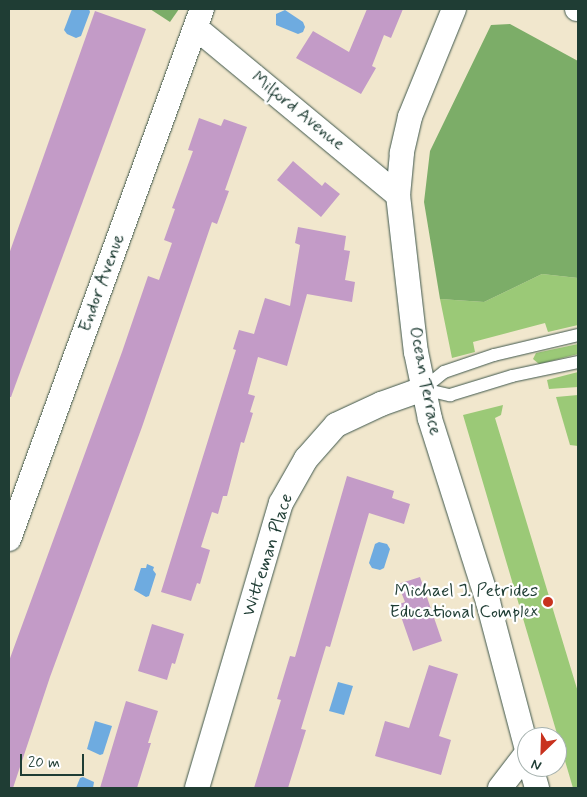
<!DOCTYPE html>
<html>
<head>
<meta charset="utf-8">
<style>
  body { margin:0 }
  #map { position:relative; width:587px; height:797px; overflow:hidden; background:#f1e7cd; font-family:Mynerve,sans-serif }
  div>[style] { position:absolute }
  .green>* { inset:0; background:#9bc977 }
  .forest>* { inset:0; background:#7cad68 }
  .water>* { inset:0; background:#6eabe0 }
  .building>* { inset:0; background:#c39bc7 }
  .roads { filter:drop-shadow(0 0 1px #3e564b) drop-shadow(0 0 1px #3e564b) }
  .lane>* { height:12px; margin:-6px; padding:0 6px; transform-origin:6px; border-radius:6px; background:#fff }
  .street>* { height:24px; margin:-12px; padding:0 12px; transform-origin:12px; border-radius:12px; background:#fff }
  .dots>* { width:14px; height:14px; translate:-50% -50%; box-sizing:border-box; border:2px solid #fff; border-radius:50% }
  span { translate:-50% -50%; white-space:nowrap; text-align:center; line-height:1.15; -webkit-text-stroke:4.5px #fff; paint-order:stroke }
  .street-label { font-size:18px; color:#1f3d34 }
  .poi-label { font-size:18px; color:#1f3d34 }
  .right { translate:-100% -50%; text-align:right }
  .frame { position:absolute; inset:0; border:10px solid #1f3d34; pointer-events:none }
  .north { position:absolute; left:517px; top:727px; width:50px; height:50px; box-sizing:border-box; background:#fff; border:1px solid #a5b1ae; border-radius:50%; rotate:204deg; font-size:14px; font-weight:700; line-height:20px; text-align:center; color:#1f3d34 }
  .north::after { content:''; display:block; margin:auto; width:18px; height:22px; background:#c8321e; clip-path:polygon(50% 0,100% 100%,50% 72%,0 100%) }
  .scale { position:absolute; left:20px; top:754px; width:64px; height:22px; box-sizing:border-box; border:2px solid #1f3d34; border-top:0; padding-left:6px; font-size:15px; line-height:18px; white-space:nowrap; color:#1f3d34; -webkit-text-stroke:4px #fff; paint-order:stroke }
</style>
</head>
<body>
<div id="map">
  <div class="green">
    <div style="clip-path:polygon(542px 274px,578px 278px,578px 325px,548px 332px,545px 323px,473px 342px,475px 352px,452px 358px,440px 299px,484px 302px)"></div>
    <div style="clip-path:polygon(578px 344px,578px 354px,539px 364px,533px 359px,536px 353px)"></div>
    <div style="clip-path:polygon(578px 372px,578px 387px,549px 389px,547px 380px)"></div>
    <div style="clip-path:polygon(578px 395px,578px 446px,570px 445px,556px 397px)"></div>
    <div style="clip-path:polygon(503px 405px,501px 415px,495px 418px,578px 692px,578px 788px,573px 788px,463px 415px)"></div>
  </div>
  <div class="forest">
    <div style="clip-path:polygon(150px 9px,179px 9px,170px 22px)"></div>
    <div style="clip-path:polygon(510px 24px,578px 61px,578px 278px,542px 274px,484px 302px,440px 299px,424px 202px,430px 151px,491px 25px)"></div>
  </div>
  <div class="water">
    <div style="clip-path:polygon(72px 9px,89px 9px,90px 12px,81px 36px,76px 38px,67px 34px,64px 30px)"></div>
    <div style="clip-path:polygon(285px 10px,303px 22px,305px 27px,303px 32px,298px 34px,276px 25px,276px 14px)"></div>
    <div style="clip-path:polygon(379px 542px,387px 544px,390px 549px,384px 568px,380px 570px,372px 568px,369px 563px,375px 544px)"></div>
    <div style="clip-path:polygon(147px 564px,154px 567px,153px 570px,156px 574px,149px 596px,146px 597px,134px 590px,141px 568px,146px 568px)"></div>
    <div style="clip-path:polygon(338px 682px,353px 686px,344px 715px,329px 711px)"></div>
    <div style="clip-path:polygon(95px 721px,112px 726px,103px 754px,100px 755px,87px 749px)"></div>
    <div style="clip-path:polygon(83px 777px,94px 782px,93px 788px,76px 788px,80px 778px)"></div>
  </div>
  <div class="building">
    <div style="clip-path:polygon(367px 9px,403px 9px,391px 38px,384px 35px,372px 66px,376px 68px,361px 94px,296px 58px,313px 31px,349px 52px)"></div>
    <div style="clip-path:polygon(95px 11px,146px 29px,11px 397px,9px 397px,9px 254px)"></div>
    <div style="clip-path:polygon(199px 118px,221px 126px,224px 119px,247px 127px,225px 190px,229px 191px,217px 224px,212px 222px,142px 427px,50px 677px,13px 788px,9px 788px,9px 661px,122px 352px,148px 276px,159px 280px,172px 243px,164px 240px,175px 209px,172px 208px,193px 151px,188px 150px)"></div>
    <div style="clip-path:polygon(293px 161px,322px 186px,325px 182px,340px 194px,321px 217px,277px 180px)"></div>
    <div style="clip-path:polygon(298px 227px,346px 236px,344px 250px,350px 251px,345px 280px,355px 282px,352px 302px,307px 294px,287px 366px,258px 357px,248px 394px,255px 396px,250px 412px,253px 413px,244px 443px,241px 442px,227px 496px,223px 496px,218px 514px,212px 512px,201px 547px,210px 550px,200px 584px,197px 583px,191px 601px,161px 592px,236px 350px,233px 349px,239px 330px,254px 334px,265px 298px,290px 306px,300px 245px,295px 243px)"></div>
    <div style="clip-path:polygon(347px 476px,394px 491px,392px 498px,410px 504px,404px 524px,369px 513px,330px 647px,326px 646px,301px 729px,306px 730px,288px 788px,254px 788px,281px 700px,277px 699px,290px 656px,295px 657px)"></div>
    <div style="clip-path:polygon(420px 577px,442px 641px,413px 651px,397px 605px,405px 602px,398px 584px)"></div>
    <div style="clip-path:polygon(152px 624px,184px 634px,175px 664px,172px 663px,167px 680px,138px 671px)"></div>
    <div style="clip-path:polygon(429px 665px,458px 674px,439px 736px,451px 740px,441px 775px,375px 756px,385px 721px,409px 728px)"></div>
    <div style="clip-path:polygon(126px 701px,158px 711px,148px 743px,151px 743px,137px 788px,100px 788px)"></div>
  </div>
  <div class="roads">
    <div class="lane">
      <div style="left:423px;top:389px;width:27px;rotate:-39deg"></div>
      <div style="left:444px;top:372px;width:53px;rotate:-18.8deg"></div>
      <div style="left:494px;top:355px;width:86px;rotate:-13.4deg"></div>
      <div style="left:423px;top:389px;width:28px;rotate:13deg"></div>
      <div style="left:450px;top:395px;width:65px;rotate:-17deg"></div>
      <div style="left:512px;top:376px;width:67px;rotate:-12deg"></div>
    </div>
    <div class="street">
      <div style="left:454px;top:9px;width:117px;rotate:112.2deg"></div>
      <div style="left:410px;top:117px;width:37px;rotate:103deg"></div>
      <div style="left:402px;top:153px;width:42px;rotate:95.4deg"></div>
      <div style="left:398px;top:195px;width:158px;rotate:83.5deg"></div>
      <div style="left:416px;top:352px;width:68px;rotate:78.2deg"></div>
      <div style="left:430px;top:419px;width:192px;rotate:72.4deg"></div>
      <div style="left:488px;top:602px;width:153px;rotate:75.2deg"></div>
      <div style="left:577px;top:9px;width:1px"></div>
      <div style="left:196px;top:28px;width:262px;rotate:39.6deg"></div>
      <div style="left:9px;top:539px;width:564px;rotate:-69.99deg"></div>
      <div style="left:531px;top:767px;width:22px;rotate:74deg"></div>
      <div style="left:197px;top:788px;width:297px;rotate:-73.6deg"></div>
      <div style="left:281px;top:503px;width:51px;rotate:-60.4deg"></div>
      <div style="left:306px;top:459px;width:45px;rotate:-48.6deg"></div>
      <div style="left:336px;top:425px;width:50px;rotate:-25deg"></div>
      <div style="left:381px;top:404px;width:45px;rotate:-19.7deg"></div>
      <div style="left:500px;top:788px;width:44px;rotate:-52.4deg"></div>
    </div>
  </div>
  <div class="dots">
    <div style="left:548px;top:602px;background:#c8321e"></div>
  </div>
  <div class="street-label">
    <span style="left:298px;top:111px;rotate:39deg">Milford Avenue</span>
    <span style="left:102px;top:283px;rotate:-70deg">Endor Avenue</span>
    <span style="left:425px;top:381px;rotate:79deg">Ocean Terrace</span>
    <span style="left:268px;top:555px;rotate:-72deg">Witteman Place</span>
  </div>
  <div class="poi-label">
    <span class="right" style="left:538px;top:602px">Michael J. Petrides<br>Educational Complex</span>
  </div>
  <div class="frame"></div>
  <div class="north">N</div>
  <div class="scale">20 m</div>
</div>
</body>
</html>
